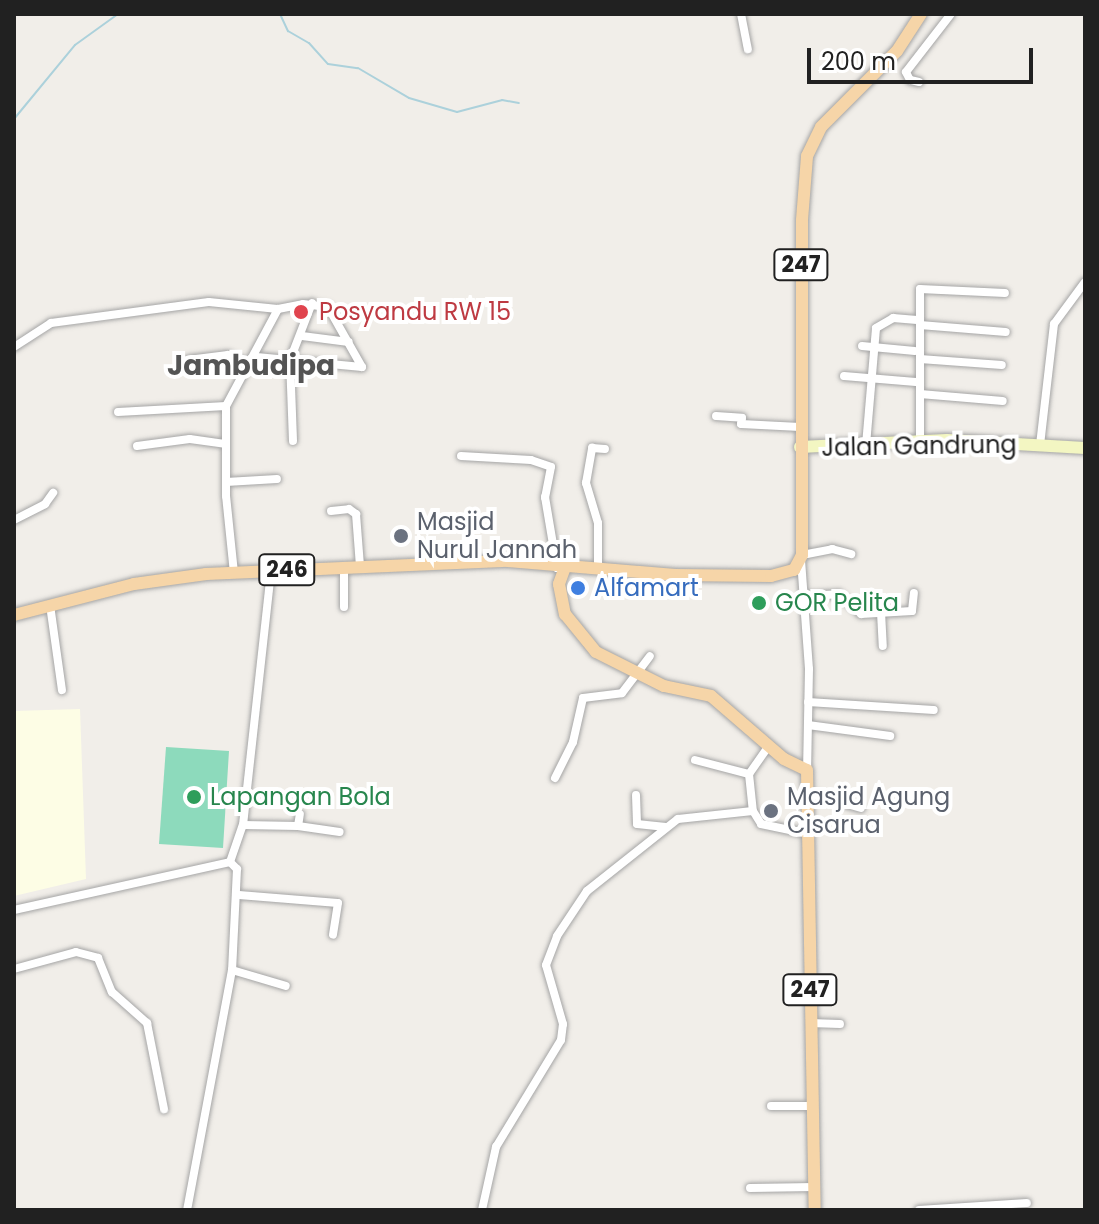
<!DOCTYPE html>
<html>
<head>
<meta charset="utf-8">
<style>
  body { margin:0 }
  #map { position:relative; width:1099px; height:1224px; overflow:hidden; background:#f1eee9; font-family:Poppins,sans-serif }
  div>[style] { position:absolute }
  .education>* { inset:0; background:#fdfde5 }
  .pitch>* { inset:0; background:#8ddabc }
  .stream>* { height:2px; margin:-1px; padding:0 1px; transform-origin:1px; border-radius:1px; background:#acd1db }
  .roads { filter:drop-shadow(0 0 2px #a5a5a5) drop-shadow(0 0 2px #a5a5a5) }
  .street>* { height:8px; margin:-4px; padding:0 4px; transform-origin:4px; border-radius:4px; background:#fff }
  .secondary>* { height:12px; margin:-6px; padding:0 6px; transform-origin:6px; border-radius:6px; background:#f3f6c2 }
  .primary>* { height:12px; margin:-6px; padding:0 6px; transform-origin:6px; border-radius:6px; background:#f6d5a8 }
  .dots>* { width:22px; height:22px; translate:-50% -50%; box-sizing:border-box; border:4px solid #fff; border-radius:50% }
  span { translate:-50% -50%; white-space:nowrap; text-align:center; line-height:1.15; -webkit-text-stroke:8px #fff; paint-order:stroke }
  .shield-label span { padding:2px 6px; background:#fff; border:2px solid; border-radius:6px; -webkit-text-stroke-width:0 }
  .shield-label { font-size:22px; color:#212121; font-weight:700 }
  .health-label { font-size:24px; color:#be3a42 }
  .left { translate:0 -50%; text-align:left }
  .street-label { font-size:24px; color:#212121 }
  .worship-label { font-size:24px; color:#5b616d }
  .shop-label { font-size:24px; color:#366cbe }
  .leisure-label { font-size:24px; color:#27864d }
  .quarter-label { font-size:28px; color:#545454; font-weight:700 }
  .frame { position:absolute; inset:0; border:16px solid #212121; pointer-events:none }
  .scale { position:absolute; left:807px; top:48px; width:226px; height:36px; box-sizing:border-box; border:4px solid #212121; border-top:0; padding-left:10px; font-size:24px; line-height:28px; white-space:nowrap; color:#212121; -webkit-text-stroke:6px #fff; paint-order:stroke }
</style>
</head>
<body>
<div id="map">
  <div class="education">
    <div style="clip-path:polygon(80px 709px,86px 879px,14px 896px,14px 711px)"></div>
  </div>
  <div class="pitch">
    <div style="clip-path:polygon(166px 747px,229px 751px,223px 848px,159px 844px)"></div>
  </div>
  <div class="stream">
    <div style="left:280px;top:14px;width:19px;rotate:65deg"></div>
    <div style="left:288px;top:31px;width:24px;rotate:30deg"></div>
    <div style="left:309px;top:43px;width:28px;rotate:48deg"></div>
    <div style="left:328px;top:64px;width:30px;rotate:8deg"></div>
    <div style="left:358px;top:68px;width:59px;rotate:30.5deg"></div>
    <div style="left:409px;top:98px;width:50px;rotate:16.3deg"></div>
    <div style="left:457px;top:112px;width:47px;rotate:-14.9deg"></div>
    <div style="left:502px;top:100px;width:17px;rotate:10deg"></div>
    <div style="left:14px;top:119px;width:96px;rotate:-50.5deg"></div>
    <div style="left:75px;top:45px;width:53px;rotate:-35.8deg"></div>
  </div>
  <div class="roads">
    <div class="street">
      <div style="left:741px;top:14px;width:36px;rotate:79deg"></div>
      <div style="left:919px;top:82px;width:9px;rotate:-167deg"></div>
      <div style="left:910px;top:80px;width:9px;rotate:-117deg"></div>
      <div style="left:906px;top:72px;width:73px;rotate:-52.2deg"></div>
      <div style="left:920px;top:325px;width:86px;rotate:4.7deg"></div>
      <div style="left:302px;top:336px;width:47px;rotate:7.3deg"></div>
      <div style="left:862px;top:346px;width:53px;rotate:5.4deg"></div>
      <div style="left:14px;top:347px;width:44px;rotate:-33deg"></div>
      <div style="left:51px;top:323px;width:159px;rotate:-7.6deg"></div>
      <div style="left:209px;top:302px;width:69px;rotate:5.8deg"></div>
      <div style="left:920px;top:359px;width:82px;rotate:4.2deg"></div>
      <div style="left:188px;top:360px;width:40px;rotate:-7.1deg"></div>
      <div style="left:228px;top:355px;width:25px;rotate:23deg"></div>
      <div style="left:844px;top:376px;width:72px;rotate:4.8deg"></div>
      <div style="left:920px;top:394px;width:83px;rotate:4.8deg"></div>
      <div style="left:118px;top:412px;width:108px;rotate:-3.2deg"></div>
      <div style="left:716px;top:416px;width:26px;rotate:4deg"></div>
      <div style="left:742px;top:418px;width:6px;rotate:99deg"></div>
      <div style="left:741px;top:424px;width:59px;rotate:2.9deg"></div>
      <div style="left:293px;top:441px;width:81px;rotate:-92.1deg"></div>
      <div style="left:290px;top:360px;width:61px;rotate:-68.9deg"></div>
      <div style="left:920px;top:443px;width:154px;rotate:-90deg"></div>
      <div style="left:920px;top:289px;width:85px;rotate:2.7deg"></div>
      <div style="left:866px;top:445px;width:117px;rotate:-85.1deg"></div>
      <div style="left:876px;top:328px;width:20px;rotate:-30deg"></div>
      <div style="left:893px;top:318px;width:24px;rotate:5deg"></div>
      <div style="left:1040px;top:445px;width:122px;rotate:-83.4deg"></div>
      <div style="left:1054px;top:324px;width:52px;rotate:-53.6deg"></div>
      <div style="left:137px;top:446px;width:53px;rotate:-7.5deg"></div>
      <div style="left:190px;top:439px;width:35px;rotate:8deg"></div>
      <div style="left:461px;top:456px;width:70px;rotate:3.3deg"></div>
      <div style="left:531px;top:460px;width:21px;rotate:19deg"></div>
      <div style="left:551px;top:467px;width:31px;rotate:101deg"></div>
      <div style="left:545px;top:497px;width:72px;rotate:80.4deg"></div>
      <div style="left:226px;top:482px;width:51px;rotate:-3.4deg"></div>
      <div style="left:331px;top:511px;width:18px;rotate:-6deg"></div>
      <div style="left:349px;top:509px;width:9px;rotate:36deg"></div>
      <div style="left:356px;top:514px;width:52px;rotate:85.6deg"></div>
      <div style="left:14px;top:520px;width:35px;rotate:-27deg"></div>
      <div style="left:45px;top:504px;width:14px;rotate:-54deg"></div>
      <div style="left:802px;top:555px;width:31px;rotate:-11deg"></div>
      <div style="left:832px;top:549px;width:20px;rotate:15deg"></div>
      <div style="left:801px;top:560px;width:109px;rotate:85.8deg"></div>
      <div style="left:809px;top:669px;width:101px;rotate:91.1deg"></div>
      <div style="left:598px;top:567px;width:44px;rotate:-90deg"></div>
      <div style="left:598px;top:523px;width:42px;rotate:-106.7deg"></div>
      <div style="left:586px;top:483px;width:36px;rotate:-80deg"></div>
      <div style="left:592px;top:448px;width:13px;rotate:4deg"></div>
      <div style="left:234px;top:573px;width:77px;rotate:-95.9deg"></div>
      <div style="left:226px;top:496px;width:90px;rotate:-90deg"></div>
      <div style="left:226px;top:406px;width:110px;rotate:-61.8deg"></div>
      <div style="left:278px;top:309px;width:25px;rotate:-11deg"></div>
      <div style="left:303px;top:304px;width:25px;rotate:7deg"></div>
      <div style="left:328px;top:307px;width:69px;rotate:60.5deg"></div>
      <div style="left:362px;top:367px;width:106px;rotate:-174.6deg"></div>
      <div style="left:804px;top:596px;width:35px;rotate:-3deg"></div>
      <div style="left:839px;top:594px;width:30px;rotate:42deg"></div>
      <div style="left:861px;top:614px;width:51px;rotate:-3.4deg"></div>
      <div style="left:912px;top:611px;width:18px;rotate:-84deg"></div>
      <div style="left:50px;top:605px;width:86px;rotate:82deg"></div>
      <div style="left:344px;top:607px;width:40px;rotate:-90deg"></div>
      <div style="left:881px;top:612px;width:34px;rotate:87deg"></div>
      <div style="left:808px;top:702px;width:126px;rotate:3.6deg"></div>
      <div style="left:808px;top:725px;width:83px;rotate:7.6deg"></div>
      <div style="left:768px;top:747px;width:33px;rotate:125deg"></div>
      <div style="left:749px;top:774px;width:37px;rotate:84deg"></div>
      <div style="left:753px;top:811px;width:15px;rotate:58deg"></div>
      <div style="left:761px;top:824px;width:49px;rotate:11.8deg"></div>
      <div style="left:695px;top:760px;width:56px;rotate:14.5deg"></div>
      <div style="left:555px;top:778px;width:40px;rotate:-63.4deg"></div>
      <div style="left:573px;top:742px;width:45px;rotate:-77.2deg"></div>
      <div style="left:583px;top:698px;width:39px;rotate:-7deg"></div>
      <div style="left:622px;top:693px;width:46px;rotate:-52.9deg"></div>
      <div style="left:808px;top:793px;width:55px;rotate:15.8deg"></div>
      <div style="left:636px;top:795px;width:29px;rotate:88deg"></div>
      <div style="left:637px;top:824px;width:29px;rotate:6deg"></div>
      <div style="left:243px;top:825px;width:55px;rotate:1deg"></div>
      <div style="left:298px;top:826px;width:12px;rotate:-81deg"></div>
      <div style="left:298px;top:826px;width:42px;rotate:8.1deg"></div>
      <div style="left:230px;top:862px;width:39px;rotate:-71deg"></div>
      <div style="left:243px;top:825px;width:255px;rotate:-83.7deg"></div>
      <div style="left:239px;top:895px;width:99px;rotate:4.6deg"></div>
      <div style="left:338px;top:903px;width:32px;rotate:99deg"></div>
      <div style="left:14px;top:910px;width:221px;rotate:-12.5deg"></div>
      <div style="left:230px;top:862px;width:10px;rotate:45deg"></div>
      <div style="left:237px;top:869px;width:101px;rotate:92.8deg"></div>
      <div style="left:232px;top:970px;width:244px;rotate:100.6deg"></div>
      <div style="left:14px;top:969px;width:64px;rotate:-15.3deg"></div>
      <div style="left:76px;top:952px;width:23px;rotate:15deg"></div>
      <div style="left:98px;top:958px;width:37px;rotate:68deg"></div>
      <div style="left:112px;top:992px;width:47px;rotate:41.5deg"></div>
      <div style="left:147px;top:1023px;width:88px;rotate:78.8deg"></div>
      <div style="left:232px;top:970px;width:56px;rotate:16.5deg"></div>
      <div style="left:810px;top:1023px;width:30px;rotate:2deg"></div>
      <div style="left:771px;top:1106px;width:41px"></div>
      <div style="left:750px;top:1188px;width:64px;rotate:-0.9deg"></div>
      <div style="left:482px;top:1210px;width:65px;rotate:-77.5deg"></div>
      <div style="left:496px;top:1147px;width:125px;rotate:-58.7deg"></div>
      <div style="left:561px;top:1040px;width:16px;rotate:-83deg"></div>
      <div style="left:563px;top:1024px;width:61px;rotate:-106.1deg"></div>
      <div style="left:546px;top:965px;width:31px;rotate:-69deg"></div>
      <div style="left:557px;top:936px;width:54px;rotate:-56.3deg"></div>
      <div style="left:587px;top:891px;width:116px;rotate:-38.4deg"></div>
      <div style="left:678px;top:819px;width:75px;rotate:-6.1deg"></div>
      <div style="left:919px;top:1210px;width:108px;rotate:-3.7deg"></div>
    </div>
    <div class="secondary">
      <div style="left:800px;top:447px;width:147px;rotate:-2.7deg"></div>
      <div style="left:947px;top:440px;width:138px;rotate:3.3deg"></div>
    </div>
    <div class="primary">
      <div style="left:564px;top:570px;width:15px;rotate:110deg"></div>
      <div style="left:559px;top:584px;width:31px;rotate:79deg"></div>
      <div style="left:565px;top:614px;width:49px;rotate:50.8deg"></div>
      <div style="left:596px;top:652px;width:76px;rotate:26.6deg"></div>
      <div style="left:664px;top:686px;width:48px;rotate:12deg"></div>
      <div style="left:711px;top:696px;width:96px;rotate:40.8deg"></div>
      <div style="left:784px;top:759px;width:25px;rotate:26deg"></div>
      <div style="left:807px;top:770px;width:440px;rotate:89deg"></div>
      <div style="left:14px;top:615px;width:124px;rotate:-14.5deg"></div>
      <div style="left:134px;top:584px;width:73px;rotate:-7.9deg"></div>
      <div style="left:206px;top:574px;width:302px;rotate:-2.5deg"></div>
      <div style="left:508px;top:561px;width:168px;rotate:4.8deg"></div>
      <div style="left:675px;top:575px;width:96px;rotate:0.6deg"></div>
      <div style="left:771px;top:576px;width:24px;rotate:-15deg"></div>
      <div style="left:794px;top:570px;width:17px;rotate:-62deg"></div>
      <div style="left:802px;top:555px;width:335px;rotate:-90deg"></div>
      <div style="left:802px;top:220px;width:64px;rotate:-85.5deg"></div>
      <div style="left:807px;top:156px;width:32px;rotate:-64deg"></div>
      <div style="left:821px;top:127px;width:107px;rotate:-45deg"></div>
      <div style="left:897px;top:51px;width:44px;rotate:-57deg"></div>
    </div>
  </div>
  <div class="dots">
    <div style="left:301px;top:312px;background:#e0444e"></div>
    <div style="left:401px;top:536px;background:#6b7280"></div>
    <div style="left:578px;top:588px;background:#3f7fe0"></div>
    <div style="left:759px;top:603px;background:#2e9e5b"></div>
    <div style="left:194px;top:797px;background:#2e9e5b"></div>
    <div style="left:771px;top:811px;background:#6b7280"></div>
  </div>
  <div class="shield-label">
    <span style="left:801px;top:265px">247</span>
    <span style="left:287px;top:570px">246</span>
    <span style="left:810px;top:990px">247</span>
  </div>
  <div class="health-label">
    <span class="left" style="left:319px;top:312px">Posyandu RW 15</span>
  </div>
  <div class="street-label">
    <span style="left:919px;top:446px;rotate:-1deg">Jalan Gandrung</span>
  </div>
  <div class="worship-label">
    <span class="left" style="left:417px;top:536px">Masjid<br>Nurul Jannah</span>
    <span class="left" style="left:787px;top:811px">Masjid Agung<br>Cisarua</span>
  </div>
  <div class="shop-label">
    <span class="left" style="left:594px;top:588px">Alfamart</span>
  </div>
  <div class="leisure-label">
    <span class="left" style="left:775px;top:603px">GOR Pelita</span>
    <span class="left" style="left:210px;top:797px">Lapangan Bola</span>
  </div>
  <div class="quarter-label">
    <span style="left:251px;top:366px">Jambudipa</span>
  </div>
  <div class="frame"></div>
  <div class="scale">200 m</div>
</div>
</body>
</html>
